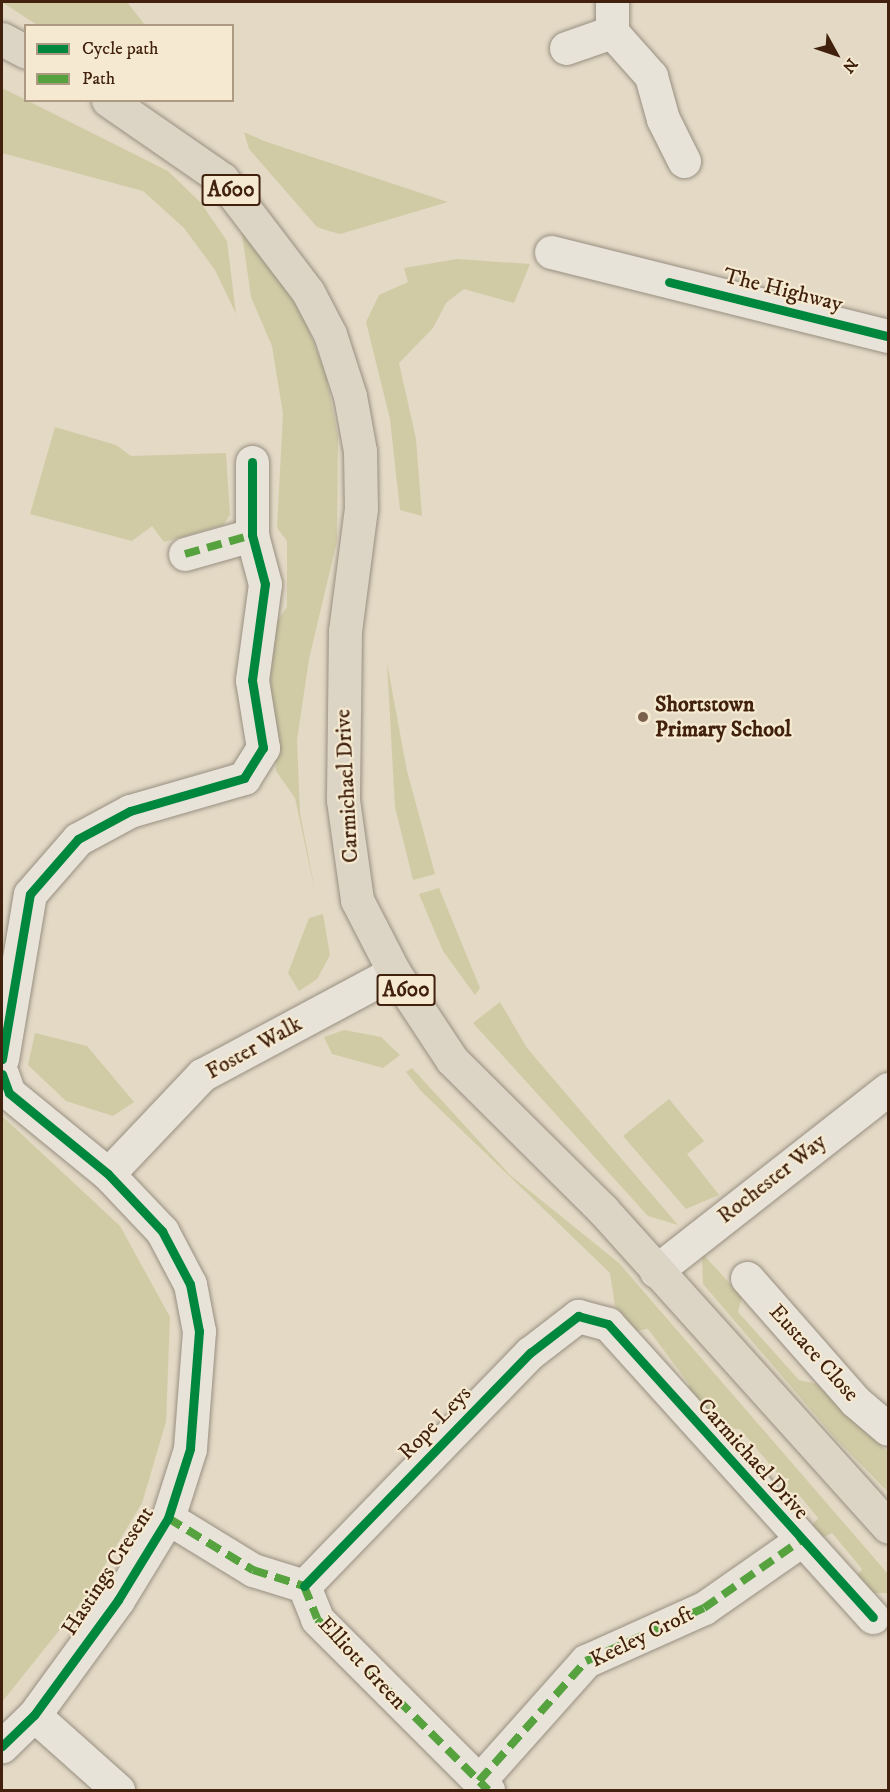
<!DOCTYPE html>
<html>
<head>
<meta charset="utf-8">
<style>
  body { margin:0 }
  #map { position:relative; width:890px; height:1792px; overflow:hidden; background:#e3d9c5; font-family:"IM FELL DW Pica",serif }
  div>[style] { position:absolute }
  .green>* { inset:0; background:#d0cba5 }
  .roads { filter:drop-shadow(0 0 2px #998f81) drop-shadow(0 0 2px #998f81) }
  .minor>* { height:33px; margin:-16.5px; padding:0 16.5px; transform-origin:16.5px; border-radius:16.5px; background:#e8e3d9 }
  .major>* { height:33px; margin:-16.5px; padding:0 16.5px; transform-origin:16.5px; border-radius:16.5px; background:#dcd4c4 }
  .quiet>* { height:8px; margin-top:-4px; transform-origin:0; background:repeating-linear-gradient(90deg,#55a23e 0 15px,transparent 0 23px) }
  .cycleway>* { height:9px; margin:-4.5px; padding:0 4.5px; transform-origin:4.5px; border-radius:4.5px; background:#00873e }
  .dots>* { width:16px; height:16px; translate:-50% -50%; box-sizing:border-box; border:3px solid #f5ead1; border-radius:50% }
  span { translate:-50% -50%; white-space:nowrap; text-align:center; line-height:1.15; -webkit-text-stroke:4.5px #f5ead1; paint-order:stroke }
  .shield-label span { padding:2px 4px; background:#f5ead1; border:2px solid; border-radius:4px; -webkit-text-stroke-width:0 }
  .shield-label { font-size:21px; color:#41210e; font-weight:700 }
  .street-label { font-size:22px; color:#41210e }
  .poi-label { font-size:22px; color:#41210e; font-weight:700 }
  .left { translate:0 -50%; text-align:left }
  .frame { position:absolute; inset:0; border:3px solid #41210e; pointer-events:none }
  .legend { position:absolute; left:24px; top:24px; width:210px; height:78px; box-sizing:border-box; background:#f5ead1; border:2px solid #ad9a83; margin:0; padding:8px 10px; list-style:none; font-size:18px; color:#41210e }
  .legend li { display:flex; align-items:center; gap:12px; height:30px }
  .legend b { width:30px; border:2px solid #ad9a83 }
  .north { position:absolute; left:806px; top:24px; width:60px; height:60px; -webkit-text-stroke:4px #f5ead1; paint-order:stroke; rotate:130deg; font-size:16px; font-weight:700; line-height:24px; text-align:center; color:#41210e }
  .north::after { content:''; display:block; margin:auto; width:21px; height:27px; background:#41210e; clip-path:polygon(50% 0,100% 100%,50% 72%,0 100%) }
</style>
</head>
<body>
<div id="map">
  <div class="green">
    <div style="clip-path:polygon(2px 2px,127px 2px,145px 25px,37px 25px)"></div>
    <div style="clip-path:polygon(2px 88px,168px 171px,201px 203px,227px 241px,236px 314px,215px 270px,184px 228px,143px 191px,2px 153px)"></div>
    <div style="clip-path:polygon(244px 132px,264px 141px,448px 202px,340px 234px,329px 231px,317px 227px,249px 149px)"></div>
    <div style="clip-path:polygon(240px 220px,299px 305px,326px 375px,338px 437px,337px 541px,309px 659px,297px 740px,300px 813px,316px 896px,295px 798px,276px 771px,269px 669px,275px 624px,287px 607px,287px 541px,277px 528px,283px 414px,272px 346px,251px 297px)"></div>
    <div style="clip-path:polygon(457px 259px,530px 264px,514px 303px,464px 289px,446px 303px,433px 328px,399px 363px,416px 439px,422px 516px,400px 510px,390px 419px,366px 322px,379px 295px,408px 282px,404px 268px)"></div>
    <div style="clip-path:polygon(55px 427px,116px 445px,131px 456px,226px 453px,230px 515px,223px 525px,164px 542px,152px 526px,132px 541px,30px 514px)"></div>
    <div style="clip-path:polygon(387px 663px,407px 771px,435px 874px,413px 880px,395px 807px)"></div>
    <div style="clip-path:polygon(439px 888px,480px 988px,475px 995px,443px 951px,419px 894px)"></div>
    <div style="clip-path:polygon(323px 914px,330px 955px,317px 979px,299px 991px,288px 973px,309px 918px)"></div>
    <div style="clip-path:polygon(500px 1002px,527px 1048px,678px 1225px,648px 1216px,473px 1023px)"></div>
    <div style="clip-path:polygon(344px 1030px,381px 1037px,400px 1055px,383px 1068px,332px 1054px,324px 1037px)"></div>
    <div style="clip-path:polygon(35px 1033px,87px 1046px,134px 1102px,113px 1116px,66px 1101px,28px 1065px)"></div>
    <div style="clip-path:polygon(412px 1068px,510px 1175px,619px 1263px,888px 1574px,888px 1593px,866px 1593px,853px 1582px,862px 1569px,832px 1533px,819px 1540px,808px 1530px,818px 1518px,800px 1496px,787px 1507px,777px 1498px,783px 1480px,740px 1429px,708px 1428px,688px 1403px,689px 1384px,648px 1329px,635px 1331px,615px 1306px,610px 1273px,421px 1091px,406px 1072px)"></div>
    <div style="clip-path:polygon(669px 1099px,704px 1141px,687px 1154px,719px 1195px,686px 1209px,623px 1136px)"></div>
    <div style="clip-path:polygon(2px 1116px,120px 1226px,170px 1317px,166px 1422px,142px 1503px,85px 1598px,2px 1702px)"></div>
    <div style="clip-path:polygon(702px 1253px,742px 1297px,738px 1312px,799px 1380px,817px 1384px,888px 1452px,888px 1492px,835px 1438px,703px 1284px)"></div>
  </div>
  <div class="roads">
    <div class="minor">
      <div style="left:612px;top:2px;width:30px;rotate:90deg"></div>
      <div style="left:612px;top:32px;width:59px;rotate:48.4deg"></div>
      <div style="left:651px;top:76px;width:45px;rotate:74.4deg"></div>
      <div style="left:663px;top:119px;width:47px;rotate:63.4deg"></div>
      <div style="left:566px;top:48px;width:49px;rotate:-19.2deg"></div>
      <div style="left:551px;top:252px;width:347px;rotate:14deg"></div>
      <div style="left:185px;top:554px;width:70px;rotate:-15.8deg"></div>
      <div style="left:2px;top:1059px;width:167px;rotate:-80.4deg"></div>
      <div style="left:30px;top:894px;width:73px;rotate:-48.9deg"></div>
      <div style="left:78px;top:839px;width:59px;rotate:-28.3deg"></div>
      <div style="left:130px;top:811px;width:119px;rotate:-16.1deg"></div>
      <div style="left:244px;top:778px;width:36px;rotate:-58deg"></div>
      <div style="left:263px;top:748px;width:69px;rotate:-99.2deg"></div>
      <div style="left:252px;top:680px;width:97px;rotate:-82.3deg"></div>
      <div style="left:265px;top:584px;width:51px;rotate:-104.9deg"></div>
      <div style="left:252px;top:535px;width:73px;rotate:-90deg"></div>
      <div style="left:2px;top:1074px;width:20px;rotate:70deg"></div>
      <div style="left:9px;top:1093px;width:128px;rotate:39.3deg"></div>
      <div style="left:108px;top:1174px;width:79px;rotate:46.5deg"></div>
      <div style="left:162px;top:1231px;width:60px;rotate:62.2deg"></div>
      <div style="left:190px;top:1284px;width:48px;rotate:79.2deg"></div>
      <div style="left:199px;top:1331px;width:118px;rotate:94.4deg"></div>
      <div style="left:190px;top:1449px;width:72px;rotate:107.7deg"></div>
      <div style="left:168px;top:1518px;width:96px;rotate:121.4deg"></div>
      <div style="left:118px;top:1600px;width:142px;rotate:126.1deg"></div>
      <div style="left:34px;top:1715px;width:45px;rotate:135.9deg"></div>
      <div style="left:108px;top:1174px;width:137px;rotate:-46.5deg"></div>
      <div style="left:202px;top:1075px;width:218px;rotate:-28.2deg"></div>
      <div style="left:656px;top:1271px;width:295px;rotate:-38.1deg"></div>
      <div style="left:747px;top:1278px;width:164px;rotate:48.7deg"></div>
      <div style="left:855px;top:1401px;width:43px;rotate:40.3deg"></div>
      <div style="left:168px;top:1518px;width:100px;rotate:31.5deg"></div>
      <div style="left:253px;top:1570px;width:53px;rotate:17.4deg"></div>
      <div style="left:304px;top:1586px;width:35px;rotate:68deg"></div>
      <div style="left:317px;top:1619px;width:242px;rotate:45deg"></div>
      <div style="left:304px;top:1586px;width:325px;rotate:-45.9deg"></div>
      <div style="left:530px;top:1353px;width:61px;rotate:-37.6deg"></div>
      <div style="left:578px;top:1316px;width:31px;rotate:15deg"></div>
      <div style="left:608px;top:1324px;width:395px;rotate:47.9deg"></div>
      <div style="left:34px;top:1715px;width:113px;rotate:41.8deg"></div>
      <div style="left:479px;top:1781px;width:161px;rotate:-48.3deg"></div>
      <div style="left:586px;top:1661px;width:129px;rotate:-24.2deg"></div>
      <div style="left:704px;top:1608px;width:117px;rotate:-34.9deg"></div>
    </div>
    <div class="major">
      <div style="left:2px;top:39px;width:27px;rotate:28deg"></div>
      <div style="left:108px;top:100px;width:139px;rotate:34.7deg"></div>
      <div style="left:222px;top:179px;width:142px;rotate:52.7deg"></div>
      <div style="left:308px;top:292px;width:47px;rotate:62.4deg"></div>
      <div style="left:330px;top:334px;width:65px;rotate:72.1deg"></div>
      <div style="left:350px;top:396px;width:56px;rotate:79.7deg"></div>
      <div style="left:360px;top:451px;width:57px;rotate:89deg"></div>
      <div style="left:361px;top:508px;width:124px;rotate:97.4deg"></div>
      <div style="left:345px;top:631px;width:169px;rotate:90.7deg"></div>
      <div style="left:343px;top:800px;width:101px;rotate:82deg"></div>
      <div style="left:357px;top:900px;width:81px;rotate:62.8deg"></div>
      <div style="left:394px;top:972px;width:105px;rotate:56.6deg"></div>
      <div style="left:452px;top:1060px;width:213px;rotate:44.8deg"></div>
      <div style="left:603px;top:1210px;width:426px;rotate:48deg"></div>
    </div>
  </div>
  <div class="quiet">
    <div style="left:185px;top:554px;width:70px;rotate:-15.8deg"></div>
    <div style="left:168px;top:1518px;width:100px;rotate:31.5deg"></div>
    <div style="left:253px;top:1570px;width:53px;rotate:17.4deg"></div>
    <div style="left:304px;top:1586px;width:35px;rotate:68deg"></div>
    <div style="left:317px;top:1619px;width:242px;rotate:45deg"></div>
    <div style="left:479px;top:1781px;width:161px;rotate:-48.3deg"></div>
    <div style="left:586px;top:1661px;width:129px;rotate:-24.2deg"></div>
    <div style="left:704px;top:1608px;width:117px;rotate:-34.9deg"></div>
  </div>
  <div class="cycleway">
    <div style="left:669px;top:282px;width:226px;rotate:13.9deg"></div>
    <div style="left:2px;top:1059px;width:167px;rotate:-80.4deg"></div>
    <div style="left:30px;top:894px;width:73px;rotate:-48.9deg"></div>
    <div style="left:78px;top:839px;width:59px;rotate:-28.3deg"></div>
    <div style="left:130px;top:811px;width:119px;rotate:-16.1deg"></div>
    <div style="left:244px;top:778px;width:36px;rotate:-58deg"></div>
    <div style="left:263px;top:748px;width:69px;rotate:-99.2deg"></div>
    <div style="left:252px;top:680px;width:97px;rotate:-82.3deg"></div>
    <div style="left:265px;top:584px;width:51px;rotate:-104.9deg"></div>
    <div style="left:252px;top:535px;width:73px;rotate:-90deg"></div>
    <div style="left:2px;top:1074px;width:20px;rotate:70deg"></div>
    <div style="left:9px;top:1093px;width:128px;rotate:39.3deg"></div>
    <div style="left:108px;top:1174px;width:79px;rotate:46.5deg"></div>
    <div style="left:162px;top:1231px;width:60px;rotate:62.2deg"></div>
    <div style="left:190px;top:1284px;width:48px;rotate:79.2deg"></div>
    <div style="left:199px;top:1331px;width:118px;rotate:94.4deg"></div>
    <div style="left:190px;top:1449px;width:72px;rotate:107.7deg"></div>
    <div style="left:168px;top:1518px;width:96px;rotate:121.4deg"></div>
    <div style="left:118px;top:1600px;width:142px;rotate:126.1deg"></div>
    <div style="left:34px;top:1715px;width:45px;rotate:135.9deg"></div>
    <div style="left:304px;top:1586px;width:325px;rotate:-45.9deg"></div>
    <div style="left:530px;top:1353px;width:61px;rotate:-37.6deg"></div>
    <div style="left:578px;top:1316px;width:31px;rotate:15deg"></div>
    <div style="left:608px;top:1324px;width:395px;rotate:47.9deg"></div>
  </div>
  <div class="dots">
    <div style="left:643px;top:717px;background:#7a614e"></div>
  </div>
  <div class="shield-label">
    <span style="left:231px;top:190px">A600</span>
    <span style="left:406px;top:990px">A600</span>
  </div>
  <div class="street-label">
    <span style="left:783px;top:290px;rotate:14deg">The Highway</span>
    <span style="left:347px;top:786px;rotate:-93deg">Carmichael Drive</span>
    <span style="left:254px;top:1048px;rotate:-29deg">Foster Walk</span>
    <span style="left:772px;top:1179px;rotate:-38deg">Rochester Way</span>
    <span style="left:814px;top:1353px;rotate:48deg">Eustace Close</span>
    <span style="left:435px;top:1423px;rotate:-46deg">Rope Leys</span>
    <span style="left:753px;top:1459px;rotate:48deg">Carmichael Drive</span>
    <span style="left:108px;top:1571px;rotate:-57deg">Hastings Cresent</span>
    <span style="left:642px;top:1637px;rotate:-26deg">Keeley Croft</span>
    <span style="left:362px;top:1663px;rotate:47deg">Elliott Green</span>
  </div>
  <div class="poi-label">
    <span class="left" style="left:655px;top:717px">Shortstown<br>Primary School</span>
  </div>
  <div class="frame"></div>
  <ul class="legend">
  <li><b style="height:8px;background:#00873e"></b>Cycle path</li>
  <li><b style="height:8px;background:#55a23e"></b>Path</li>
  </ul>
  <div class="north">N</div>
</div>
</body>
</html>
